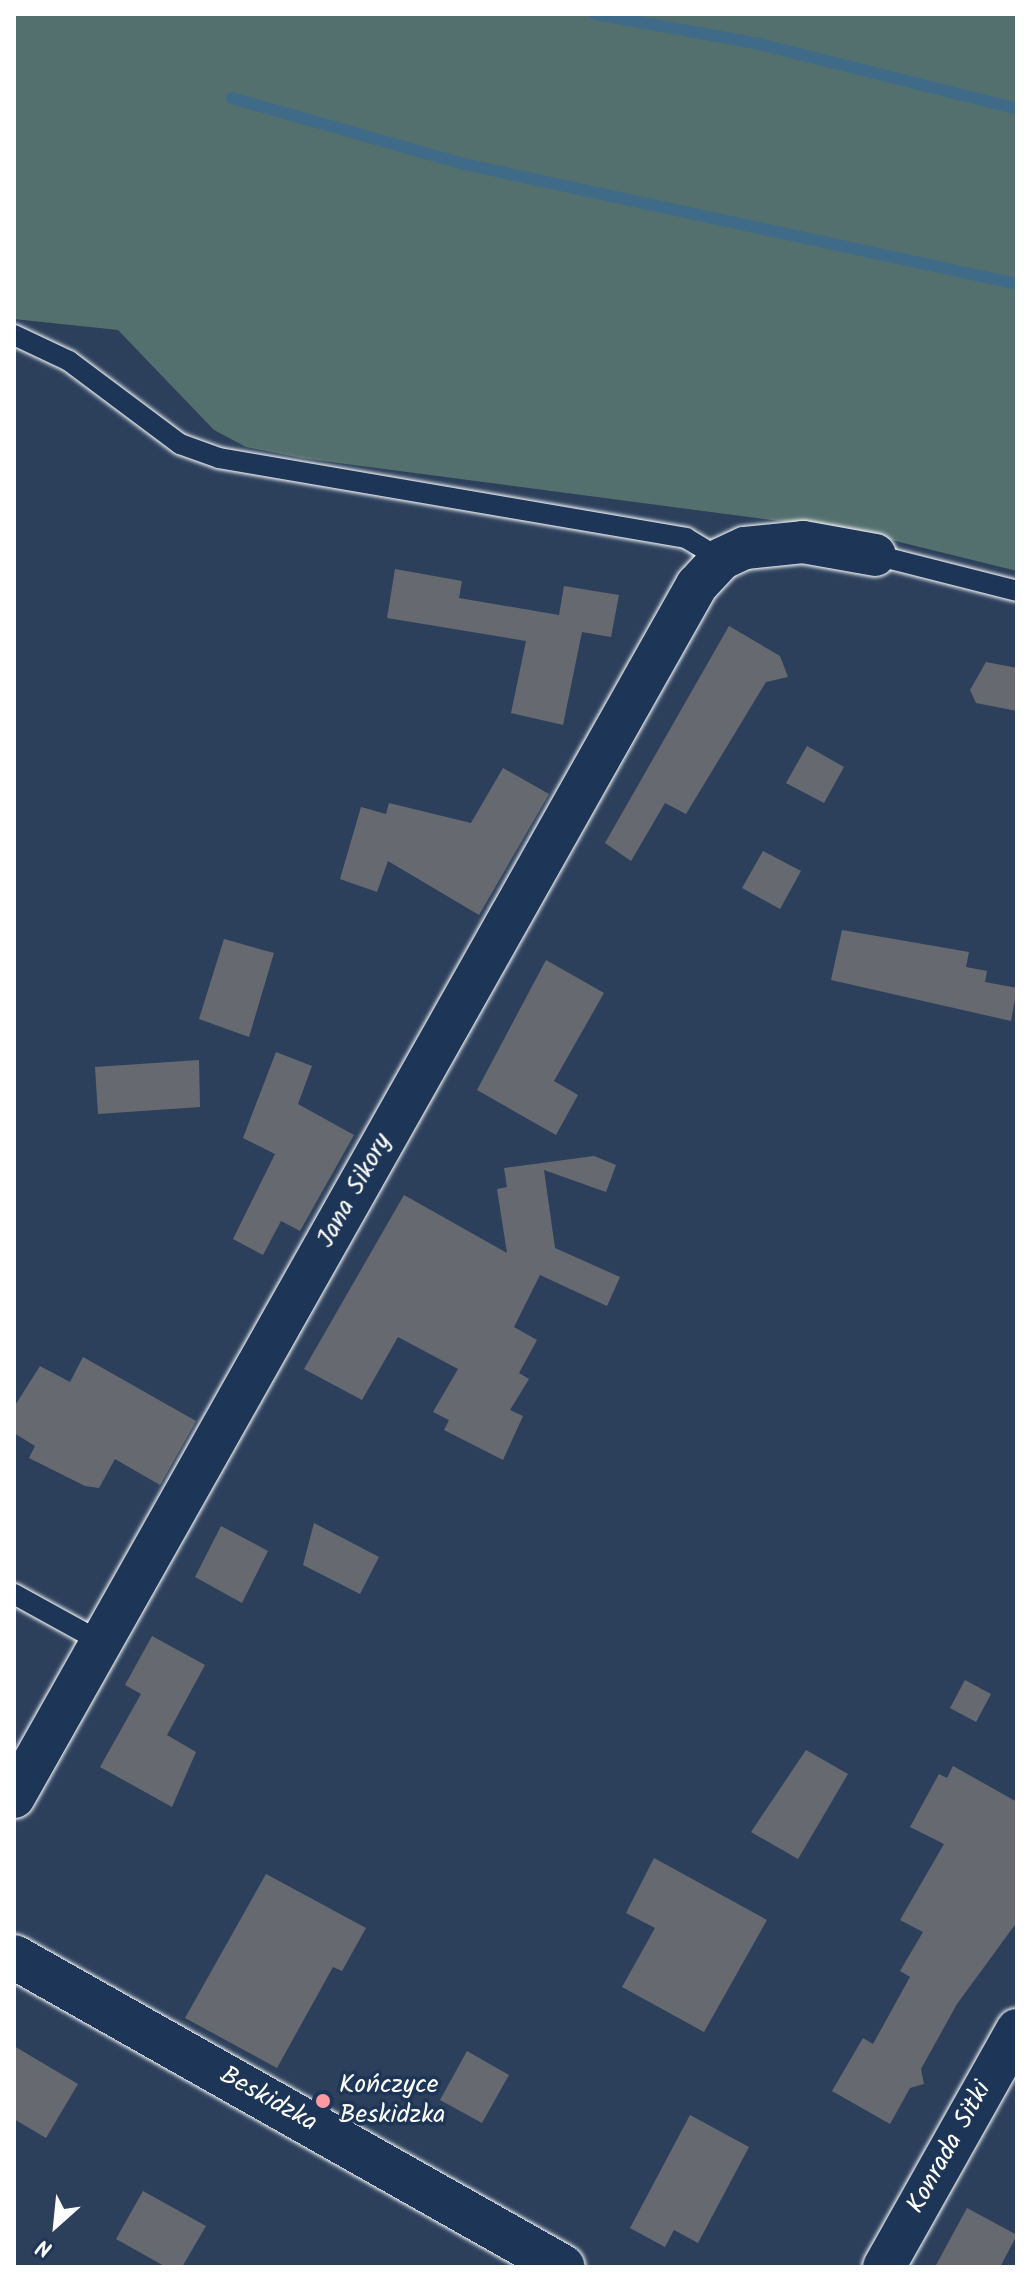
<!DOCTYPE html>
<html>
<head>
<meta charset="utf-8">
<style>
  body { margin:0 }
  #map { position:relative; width:1031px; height:2281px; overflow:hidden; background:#2c405c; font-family:Kalam,sans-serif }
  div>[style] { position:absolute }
  .green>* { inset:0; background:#54706e }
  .stream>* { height:12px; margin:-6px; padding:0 6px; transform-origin:6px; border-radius:6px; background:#406b88 }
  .building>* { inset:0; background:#666a70 }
  .roads { filter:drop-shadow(0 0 2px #fff) drop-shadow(0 0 2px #fff) }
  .lane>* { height:20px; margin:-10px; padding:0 10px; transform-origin:10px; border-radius:10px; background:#1d3557 }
  .street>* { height:42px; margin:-21px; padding:0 21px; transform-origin:21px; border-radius:21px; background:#1d3557 }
  .secondary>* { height:44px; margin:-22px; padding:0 22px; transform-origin:22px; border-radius:22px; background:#1d3557 }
  .dots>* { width:22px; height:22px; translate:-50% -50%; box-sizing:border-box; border:4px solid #1d3557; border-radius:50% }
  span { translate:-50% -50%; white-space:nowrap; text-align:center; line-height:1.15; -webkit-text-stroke:7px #1d3557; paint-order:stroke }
  .street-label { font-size:26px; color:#fff }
  .poi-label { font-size:26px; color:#fff }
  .left { translate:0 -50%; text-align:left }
  .frame { position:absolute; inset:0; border:16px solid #fff; pointer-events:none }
  .north { position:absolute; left:16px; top:2185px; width:80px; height:80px; -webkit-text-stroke:6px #1d3557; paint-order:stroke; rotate:207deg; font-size:22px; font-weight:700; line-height:32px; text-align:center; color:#fff }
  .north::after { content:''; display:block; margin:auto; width:28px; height:36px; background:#fff; clip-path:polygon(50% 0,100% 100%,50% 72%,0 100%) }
</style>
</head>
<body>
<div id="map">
  <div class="green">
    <div style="clip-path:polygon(14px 14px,1017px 14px,1017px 571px,855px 531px,301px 458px,246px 447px,214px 430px,118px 330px,14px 319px)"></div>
  </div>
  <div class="stream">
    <div style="left:595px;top:14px;width:163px;rotate:10.3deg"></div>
    <div style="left:755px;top:43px;width:270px;rotate:14.1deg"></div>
    <div style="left:232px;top:98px;width:241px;rotate:15.9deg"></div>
    <div style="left:464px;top:164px;width:566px;rotate:12.24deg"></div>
  </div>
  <div class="building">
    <div style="clip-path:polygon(395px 569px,462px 581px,459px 598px,559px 615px,564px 586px,619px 595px,611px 637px,582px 632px,563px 725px,511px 713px,526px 641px,387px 618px)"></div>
    <div style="clip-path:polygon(729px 626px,780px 656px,788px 677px,766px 682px,686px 814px,665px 803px,631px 861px,605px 843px)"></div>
    <div style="clip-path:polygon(986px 662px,1017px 668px,1017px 711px,976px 703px,970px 690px)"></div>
    <div style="clip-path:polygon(807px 746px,844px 767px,824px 803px,786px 783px)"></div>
    <div style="clip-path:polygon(503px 768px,549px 794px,479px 915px,388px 861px,377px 892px,340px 879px,361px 807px,386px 814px,389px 803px,471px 823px)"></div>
    <div style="clip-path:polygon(763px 851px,801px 871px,780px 909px,742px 888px)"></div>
    <div style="clip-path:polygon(842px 930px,969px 952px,966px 967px,987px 971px,985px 982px,1017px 988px,1011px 1021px,831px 980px)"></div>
    <div style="clip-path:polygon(224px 939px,274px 953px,249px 1037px,199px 1019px)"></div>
    <div style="clip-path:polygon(546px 960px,604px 993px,554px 1081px,578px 1095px,556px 1135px,477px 1090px)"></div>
    <div style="clip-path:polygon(276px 1052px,312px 1066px,298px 1104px,354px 1135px,300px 1231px,281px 1221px,263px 1255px,233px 1239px,275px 1154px,243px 1138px)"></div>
    <div style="clip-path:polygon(199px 1060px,200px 1107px,98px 1114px,95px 1067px)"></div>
    <div style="clip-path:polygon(594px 1156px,616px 1165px,606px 1192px,544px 1170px,555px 1248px,620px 1277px,607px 1306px,540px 1275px,514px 1327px,537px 1340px,519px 1373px,529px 1379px,510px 1410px,523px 1416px,503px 1460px,444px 1430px,449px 1420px,433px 1412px,458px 1369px,398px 1337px,362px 1400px,304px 1369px,404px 1195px,507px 1253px,497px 1189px,507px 1187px,504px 1168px)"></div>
    <div style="clip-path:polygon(83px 1357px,196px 1421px,160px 1485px,115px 1459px,99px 1488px,85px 1486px,29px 1458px,35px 1446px,14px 1433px,14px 1407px,40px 1366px,70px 1382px)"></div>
    <div style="clip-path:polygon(314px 1523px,379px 1557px,360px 1594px,303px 1565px)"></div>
    <div style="clip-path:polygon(221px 1526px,268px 1551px,242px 1603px,195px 1577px)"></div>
    <div style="clip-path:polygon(152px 1636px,205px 1665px,167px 1735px,196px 1752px,172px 1807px,100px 1767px,141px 1694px,125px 1685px)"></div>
    <div style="clip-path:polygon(965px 1680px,991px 1694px,976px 1722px,950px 1708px)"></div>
    <div style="clip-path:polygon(806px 1750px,848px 1774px,798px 1859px,751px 1832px)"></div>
    <div style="clip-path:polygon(953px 1766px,1017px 1802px,1017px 1922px,957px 2004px,921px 2069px,924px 2084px,910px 2088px,890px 2124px,832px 2091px,863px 2038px,873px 2044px,910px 1977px,900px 1971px,923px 1932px,900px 1920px,944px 1844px,910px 1827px,939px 1774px,947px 1778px)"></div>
    <div style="clip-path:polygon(654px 1858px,767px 1920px,704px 2032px,622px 1987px,655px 1928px,626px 1913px)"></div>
    <div style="clip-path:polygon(266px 1874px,366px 1928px,342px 1971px,333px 1967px,277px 2068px,185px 2018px)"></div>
    <div style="clip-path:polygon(14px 2046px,78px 2084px,46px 2138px,14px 2119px)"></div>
    <div style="clip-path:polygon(467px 2051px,509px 2075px,482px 2123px,440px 2100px)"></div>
    <div style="clip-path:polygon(690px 2115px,749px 2147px,698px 2243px,674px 2230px,665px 2247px,630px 2228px)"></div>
    <div style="clip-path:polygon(143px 2191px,206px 2226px,182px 2267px,166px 2267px,116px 2239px)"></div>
    <div style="clip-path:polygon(967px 2208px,1017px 2235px,1000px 2267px,935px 2267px)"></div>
  </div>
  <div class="roads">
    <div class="lane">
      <div style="left:14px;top:335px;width:61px;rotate:25.3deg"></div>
      <div style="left:69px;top:361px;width:139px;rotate:36.8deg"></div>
      <div style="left:180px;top:444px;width:41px;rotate:19.7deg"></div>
      <div style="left:219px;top:458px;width:474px;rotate:9.7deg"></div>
      <div style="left:686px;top:538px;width:41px;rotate:31deg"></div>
      <div style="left:875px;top:555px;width:146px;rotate:14.2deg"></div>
      <div style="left:14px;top:1594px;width:99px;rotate:28.9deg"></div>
    </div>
    <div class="street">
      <div style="left:14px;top:1797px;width:1391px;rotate:-60.6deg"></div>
      <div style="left:697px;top:585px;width:35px;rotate:-47deg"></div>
      <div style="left:721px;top:559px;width:26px;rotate:-25deg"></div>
      <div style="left:745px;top:548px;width:58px;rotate:-5.9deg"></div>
      <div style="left:803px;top:542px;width:73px;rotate:10.2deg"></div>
      <div style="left:884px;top:2267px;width:272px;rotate:-60.7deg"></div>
    </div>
    <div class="secondary">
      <div style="left:14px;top:1957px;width:630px;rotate:29.45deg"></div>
    </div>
  </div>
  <div class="dots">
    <div style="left:323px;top:2101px;background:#ff9aa2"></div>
  </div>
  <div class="street-label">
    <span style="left:355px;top:1191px;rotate:-61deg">Jana Sikory</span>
    <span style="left:268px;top:2100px;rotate:29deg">Beskidzka</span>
    <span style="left:950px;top:2148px;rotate:-61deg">Konrada Sitki</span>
  </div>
  <div class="poi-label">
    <span class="left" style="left:339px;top:2101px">Kończyce<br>Beskidzka</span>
  </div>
  <div class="frame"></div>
  <div class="north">N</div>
</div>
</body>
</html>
